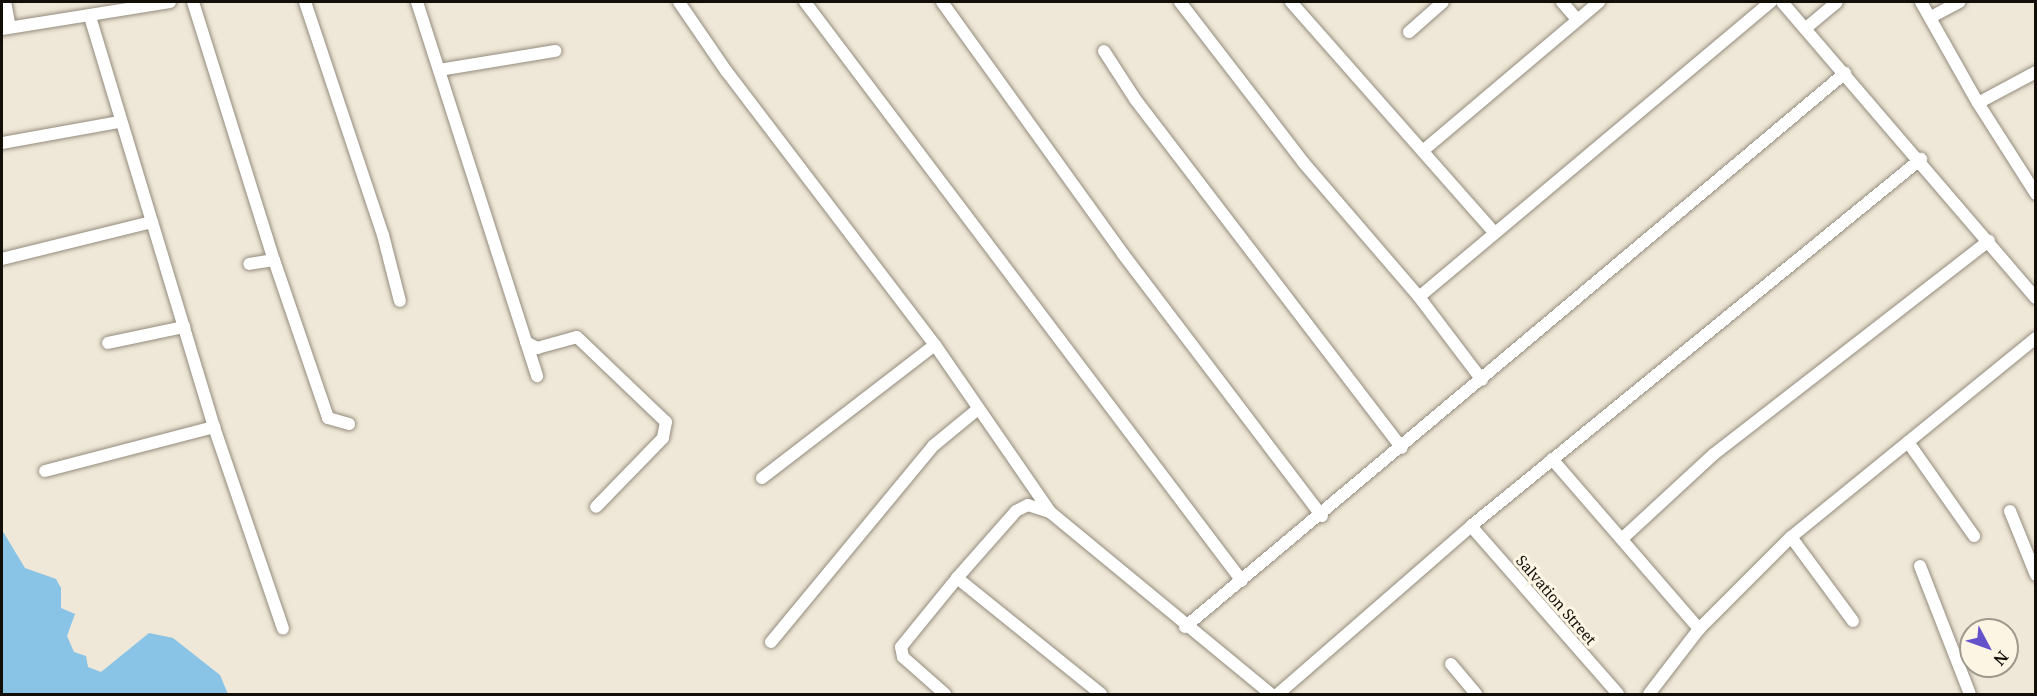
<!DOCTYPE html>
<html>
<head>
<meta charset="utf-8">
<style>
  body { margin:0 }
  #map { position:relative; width:2037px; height:696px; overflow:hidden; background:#efe7d7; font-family:"Noto Serif",serif }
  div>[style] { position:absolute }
  .water>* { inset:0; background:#89c3e6 }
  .roads { filter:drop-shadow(0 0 2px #938c7d) drop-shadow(0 0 2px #938c7d) }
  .minor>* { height:12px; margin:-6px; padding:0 6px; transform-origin:6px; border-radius:6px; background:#fff }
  span { translate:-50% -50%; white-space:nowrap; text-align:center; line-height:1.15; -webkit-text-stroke:6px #fcf5e4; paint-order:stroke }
  .street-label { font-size:15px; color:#120f09 }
  .frame { position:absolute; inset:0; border:3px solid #120f09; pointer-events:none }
  .north { position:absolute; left:1959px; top:618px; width:60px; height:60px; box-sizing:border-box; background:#fcf5e4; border:2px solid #9e998c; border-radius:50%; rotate:131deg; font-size:16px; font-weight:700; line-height:24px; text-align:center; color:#120f09 }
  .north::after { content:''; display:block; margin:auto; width:21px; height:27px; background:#6452cb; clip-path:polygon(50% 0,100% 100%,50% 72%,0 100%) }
</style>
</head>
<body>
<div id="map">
  <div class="water">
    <div style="clip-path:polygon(2px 530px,25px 568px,56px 579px,61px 588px,61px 608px,75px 614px,67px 636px,74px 652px,86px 656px,88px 667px,101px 672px,149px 633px,173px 638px,220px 675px,228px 694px,2px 694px)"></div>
  </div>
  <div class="roads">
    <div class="minor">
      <div style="left:5px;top:2px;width:25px;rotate:79deg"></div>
      <div style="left:193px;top:2px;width:270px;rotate:72.6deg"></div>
      <div style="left:274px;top:260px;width:25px;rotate:171deg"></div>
      <div style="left:305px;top:2px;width:246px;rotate:71.5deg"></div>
      <div style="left:383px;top:235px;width:68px;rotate:75.6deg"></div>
      <div style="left:417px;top:2px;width:393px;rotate:72.2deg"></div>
      <div style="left:679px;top:2px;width:85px;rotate:55.6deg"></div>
      <div style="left:727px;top:72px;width:343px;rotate:52.7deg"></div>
      <div style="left:935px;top:345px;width:203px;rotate:55.4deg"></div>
      <div style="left:805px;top:2px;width:725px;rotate:52.96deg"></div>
      <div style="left:942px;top:2px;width:310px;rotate:54.3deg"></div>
      <div style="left:1123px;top:254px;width:329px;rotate:52.8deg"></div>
      <div style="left:1180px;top:2px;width:202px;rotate:52.4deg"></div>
      <div style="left:1303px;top:162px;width:178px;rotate:49.3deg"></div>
      <div style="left:1419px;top:297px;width:104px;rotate:52.8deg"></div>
      <div style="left:1291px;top:2px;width:308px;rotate:48.6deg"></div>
      <div style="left:1562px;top:2px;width:23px;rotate:49deg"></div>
      <div style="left:1782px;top:2px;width:390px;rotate:49.4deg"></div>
      <div style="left:1921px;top:2px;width:116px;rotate:60.6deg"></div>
      <div style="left:1978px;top:103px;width:66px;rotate:-28.1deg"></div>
      <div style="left:1933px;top:16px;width:30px;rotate:-28deg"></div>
      <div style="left:1806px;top:28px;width:40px;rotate:-40deg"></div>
      <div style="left:2px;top:29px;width:170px;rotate:-9.1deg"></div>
      <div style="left:1409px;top:32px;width:45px;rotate:-41.4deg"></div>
      <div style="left:1104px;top:51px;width:57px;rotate:57.1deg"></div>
      <div style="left:1135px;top:99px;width:439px;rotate:52.6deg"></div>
      <div style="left:439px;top:70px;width:118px;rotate:-9.3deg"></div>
      <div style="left:1978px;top:103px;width:108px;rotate:57.5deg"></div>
      <div style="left:2px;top:143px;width:119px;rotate:-10.2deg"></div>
      <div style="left:1425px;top:149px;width:228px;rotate:-40.2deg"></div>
      <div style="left:2px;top:259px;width:154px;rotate:-13.9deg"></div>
      <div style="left:152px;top:222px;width:215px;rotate:-106.8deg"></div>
      <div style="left:274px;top:260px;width:167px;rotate:71.1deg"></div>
      <div style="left:328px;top:418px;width:22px;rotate:16deg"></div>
      <div style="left:1419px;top:297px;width:459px;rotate:-40deg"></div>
      <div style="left:526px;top:342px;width:13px;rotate:29deg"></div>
      <div style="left:537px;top:348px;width:41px;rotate:-15.4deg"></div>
      <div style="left:577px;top:337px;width:123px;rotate:43.7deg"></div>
      <div style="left:666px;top:422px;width:16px;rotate:101deg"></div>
      <div style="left:663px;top:438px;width:96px;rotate:134.2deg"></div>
      <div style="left:108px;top:343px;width:78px;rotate:-11.9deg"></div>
      <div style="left:214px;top:427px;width:213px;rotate:71.1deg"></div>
      <div style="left:1908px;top:442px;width:115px;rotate:54.9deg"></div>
      <div style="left:1552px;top:459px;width:225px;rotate:49.1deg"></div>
      <div style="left:45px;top:471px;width:175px;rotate:-14.6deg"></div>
      <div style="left:214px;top:427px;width:214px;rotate:-106.8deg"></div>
      <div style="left:762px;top:478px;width:218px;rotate:-37.6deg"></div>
      <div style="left:2010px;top:511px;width:69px;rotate:67.9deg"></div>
      <div style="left:1471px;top:526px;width:223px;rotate:48.8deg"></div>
      <div style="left:1624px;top:537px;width:122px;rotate:-42.7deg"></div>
      <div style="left:1714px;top:454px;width:348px;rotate:-37.8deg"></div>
      <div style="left:1920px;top:566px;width:137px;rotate:68.7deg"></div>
      <div style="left:1853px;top:621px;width:104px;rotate:-126.4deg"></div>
      <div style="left:1791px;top:537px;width:316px;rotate:-39.1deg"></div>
      <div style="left:1185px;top:627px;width:862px;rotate:-40.01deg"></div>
      <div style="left:771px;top:642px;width:254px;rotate:-50.4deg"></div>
      <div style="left:933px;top:446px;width:58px;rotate:-39.4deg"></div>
      <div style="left:1451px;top:664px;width:39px;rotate:50deg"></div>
      <div style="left:945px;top:694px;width:56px;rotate:-138.6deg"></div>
      <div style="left:903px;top:657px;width:10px;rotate:-101deg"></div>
      <div style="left:901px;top:647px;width:89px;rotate:-50.9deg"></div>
      <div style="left:1101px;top:694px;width:185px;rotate:-141.1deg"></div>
      <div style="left:957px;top:578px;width:89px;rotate:-48.6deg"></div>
      <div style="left:1016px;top:511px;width:13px;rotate:-27deg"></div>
      <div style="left:1028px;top:505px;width:23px;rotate:18deg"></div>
      <div style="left:1050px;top:512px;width:286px;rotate:39.5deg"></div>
      <div style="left:1278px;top:694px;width:256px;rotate:-41deg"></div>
      <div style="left:1471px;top:526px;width:581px;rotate:-39.2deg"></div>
      <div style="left:1649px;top:694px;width:82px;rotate:-52.4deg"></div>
      <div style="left:1699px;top:629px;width:130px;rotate:-45deg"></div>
    </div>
  </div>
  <div class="street-label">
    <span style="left:1556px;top:600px;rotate:49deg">Salvation Street</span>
  </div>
  <div class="frame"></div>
  <div class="north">N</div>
</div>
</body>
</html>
